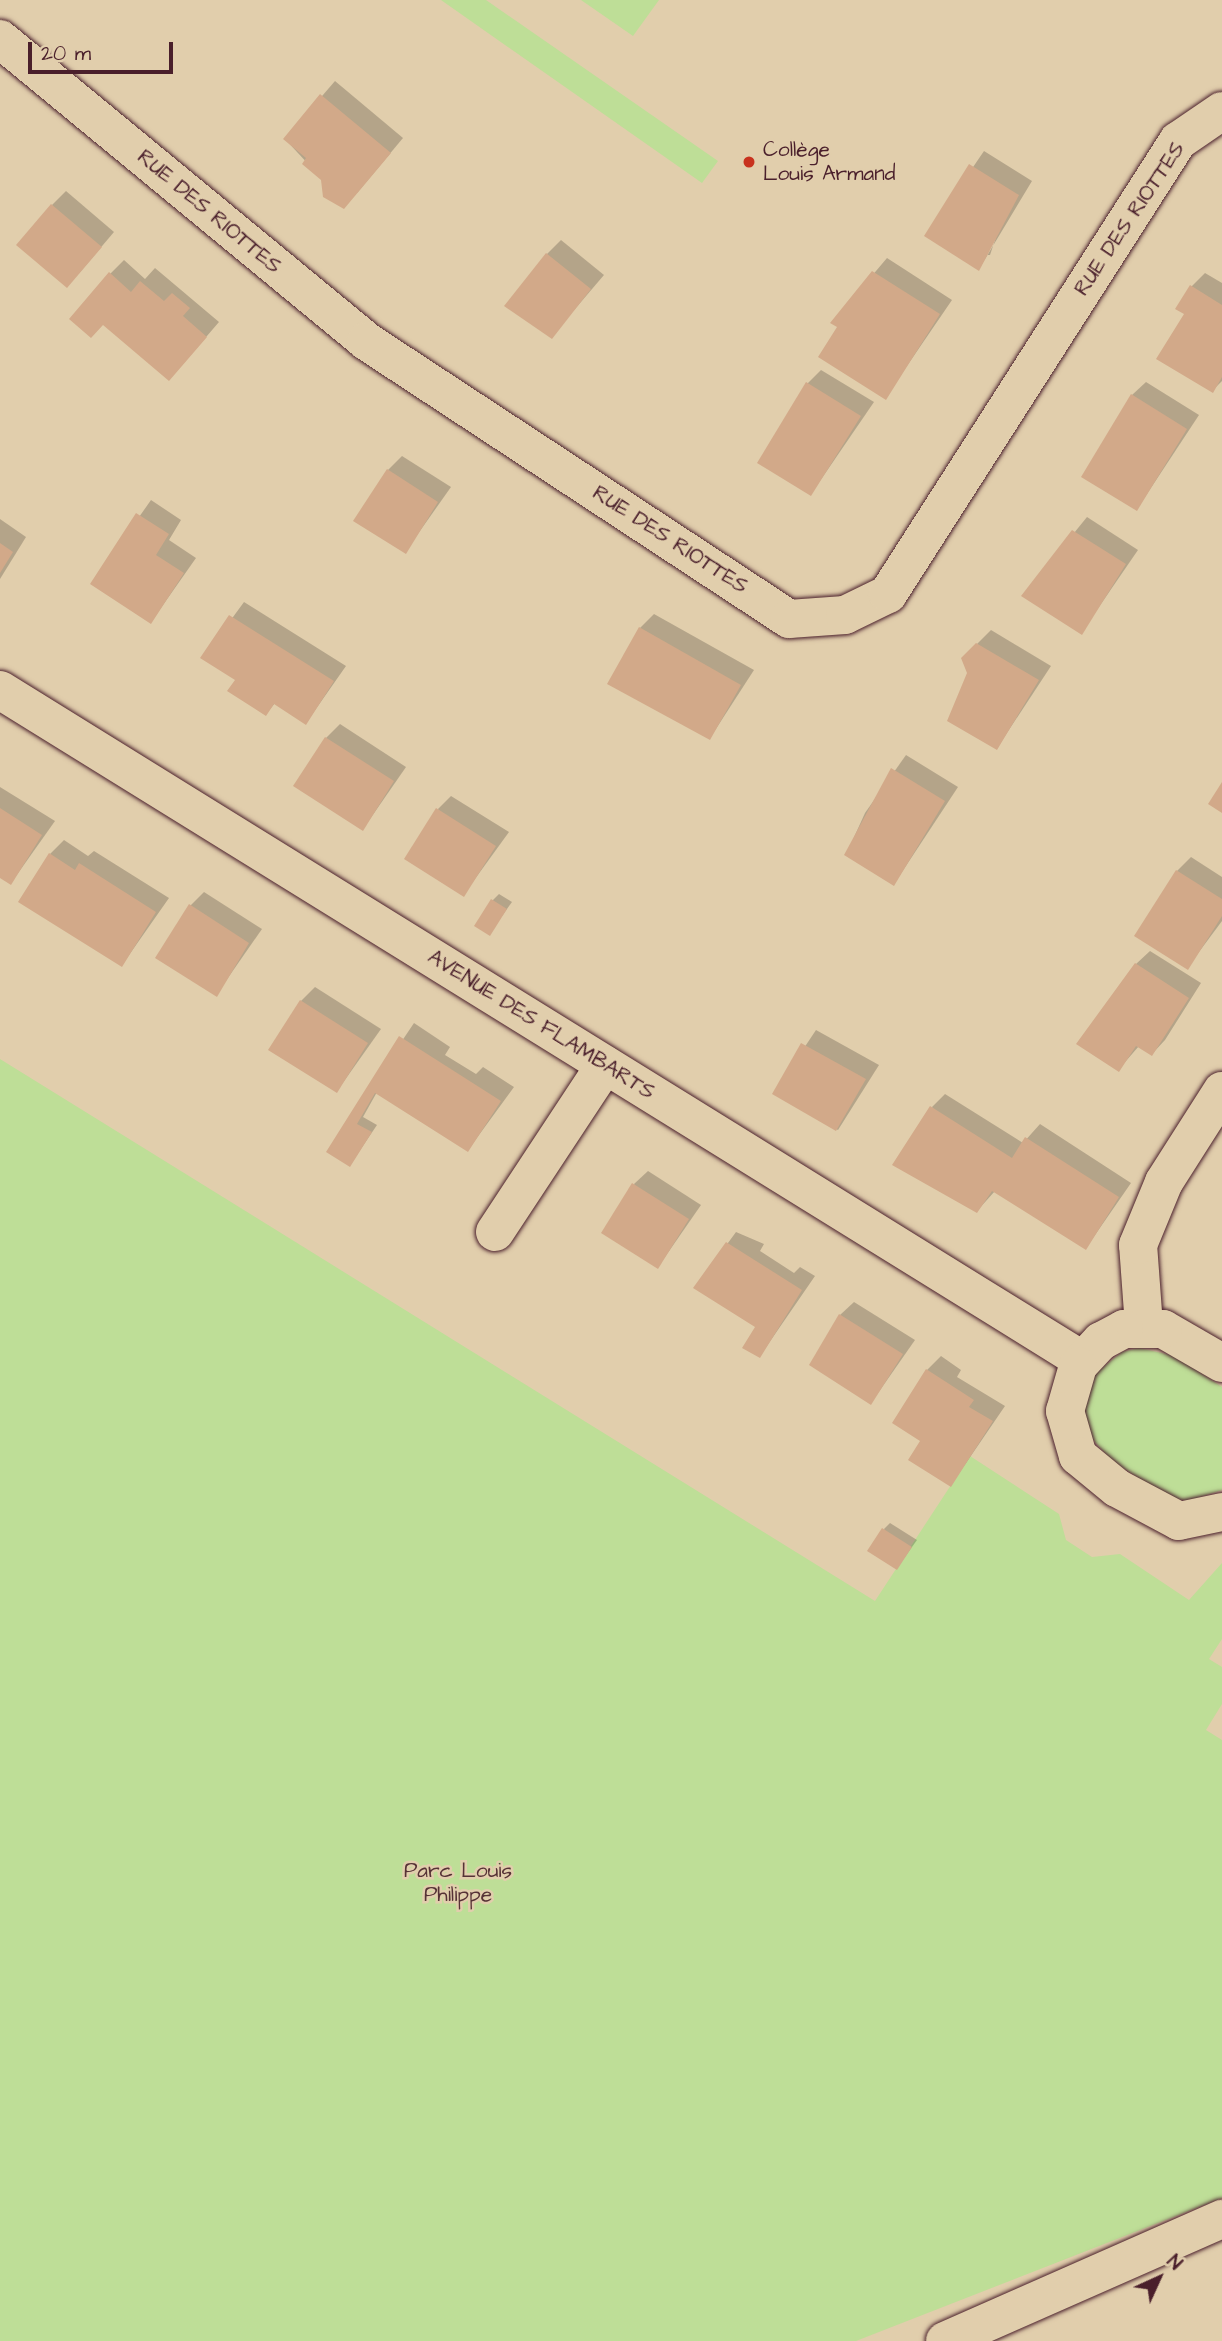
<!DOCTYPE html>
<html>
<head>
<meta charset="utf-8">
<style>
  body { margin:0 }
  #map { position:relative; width:1222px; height:2341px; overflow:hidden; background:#e1ceac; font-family:"Architects Daughter",sans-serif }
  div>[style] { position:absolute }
  .green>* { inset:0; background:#bede97 }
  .shadow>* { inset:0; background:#0003 }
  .building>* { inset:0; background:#d2a989 }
  .roads { filter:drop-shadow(0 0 2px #4a1f2b) drop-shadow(0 0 2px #4a1f2b) }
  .street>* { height:38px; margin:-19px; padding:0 19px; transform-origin:19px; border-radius:19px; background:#e1ceac }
  .dots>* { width:19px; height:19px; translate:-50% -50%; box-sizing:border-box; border:4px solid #e1ceac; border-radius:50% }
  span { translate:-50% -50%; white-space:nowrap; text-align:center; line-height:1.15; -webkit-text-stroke:5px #e1ceac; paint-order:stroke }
  .poi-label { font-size:21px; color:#4a1f2b }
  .left { translate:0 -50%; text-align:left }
  .street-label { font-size:21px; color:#4a1f2b }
  .park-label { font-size:21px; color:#563236 }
  .north { position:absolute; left:1124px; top:2243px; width:70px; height:70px; -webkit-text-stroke:5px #e1ceac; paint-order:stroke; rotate:45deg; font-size:19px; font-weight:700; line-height:28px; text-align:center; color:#4a1f2b }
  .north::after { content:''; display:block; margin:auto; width:24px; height:32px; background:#4a1f2b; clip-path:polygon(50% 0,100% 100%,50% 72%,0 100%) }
  .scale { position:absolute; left:28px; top:42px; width:145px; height:32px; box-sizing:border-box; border:4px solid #4a1f2b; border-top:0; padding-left:9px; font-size:21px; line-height:24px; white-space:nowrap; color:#4a1f2b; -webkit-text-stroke:5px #e1ceac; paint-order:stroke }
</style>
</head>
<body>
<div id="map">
  <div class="green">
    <div style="clip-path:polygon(441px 0,486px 0,718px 161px,702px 183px)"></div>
    <div style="clip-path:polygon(581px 0,659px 0,633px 36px)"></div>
    <div style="clip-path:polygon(0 1059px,875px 1601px,970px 1456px,1059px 1514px,1066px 1540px,1092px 1557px,1120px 1554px,1189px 1600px,1222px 1563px,1222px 1639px,1209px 1659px,1222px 1667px,1222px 1704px,1206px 1730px,1222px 1740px,1222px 2198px,856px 2341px,0 2341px)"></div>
    <div style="clip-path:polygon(1139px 1348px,1175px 1356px,1222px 1387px,1222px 1490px,1188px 1501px,1168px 1497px,1111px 1460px,1090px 1436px,1083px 1405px,1096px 1373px,1122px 1352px)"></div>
  </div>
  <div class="shadow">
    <div style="clip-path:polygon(335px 81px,403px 138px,357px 193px,322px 179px,285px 139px)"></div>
    <div style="clip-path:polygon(evenodd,984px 151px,1032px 181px,979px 269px,926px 236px,984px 151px,997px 234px,990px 255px,986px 255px,997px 234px)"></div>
    <div style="clip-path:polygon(66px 191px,114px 232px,80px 272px,52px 205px)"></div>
    <div style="clip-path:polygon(561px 240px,604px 275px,551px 337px,547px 254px)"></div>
    <div style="clip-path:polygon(887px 258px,952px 300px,885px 398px,843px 320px,832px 323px)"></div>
    <div style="clip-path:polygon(124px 260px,145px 279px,155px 268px,219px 322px,182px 365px,110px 274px)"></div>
    <div style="clip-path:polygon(1205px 273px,1222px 283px,1222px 381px,1212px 391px,1189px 315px,1191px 287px)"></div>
    <div style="clip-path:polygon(821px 370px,874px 402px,811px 494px,808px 383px)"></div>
    <div style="clip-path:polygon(1146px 382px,1199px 415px,1137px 509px,1132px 395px)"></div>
    <div style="clip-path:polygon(402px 456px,451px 487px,405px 552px,388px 470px)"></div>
    <div style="clip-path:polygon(151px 500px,181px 520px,169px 540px,196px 558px,151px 622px,92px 584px)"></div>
    <div style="clip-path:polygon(1087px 517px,1138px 550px,1081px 633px,1023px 596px)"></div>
    <div style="clip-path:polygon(0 519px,26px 537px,0 579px)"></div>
    <div style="clip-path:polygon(244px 602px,346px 666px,306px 723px,275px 703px,266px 714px,237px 680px,203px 658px)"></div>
    <div style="clip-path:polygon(654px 614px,754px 670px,710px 738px,640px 628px)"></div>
    <div style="clip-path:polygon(991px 630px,1051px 666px,997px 748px,963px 658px)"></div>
    <div style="clip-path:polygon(340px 724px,406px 767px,363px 829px,326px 738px)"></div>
    <div style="clip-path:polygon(906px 755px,958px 787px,894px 884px,846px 855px,865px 813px)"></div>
    <div style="clip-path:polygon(0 787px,55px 821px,11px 883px,0 876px)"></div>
    <div style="clip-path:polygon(451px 796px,509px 832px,464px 894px,438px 809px)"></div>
    <div style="clip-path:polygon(64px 840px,88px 856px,94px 851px,169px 898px,122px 965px,50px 854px)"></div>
    <div style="clip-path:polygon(1191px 857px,1222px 877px,1222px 921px,1187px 968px,1177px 871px)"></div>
    <div style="clip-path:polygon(204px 892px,262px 929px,216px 995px,190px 906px)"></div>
    <div style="clip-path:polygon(499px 894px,512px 902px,489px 934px,492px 901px)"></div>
    <div style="clip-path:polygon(1150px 951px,1201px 983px,1165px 1040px,1152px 1054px,1139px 1046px,1119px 1069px,1136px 964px)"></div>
    <div style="clip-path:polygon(315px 987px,381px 1029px,337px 1091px,301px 1001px)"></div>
    <div style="clip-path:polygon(414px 1023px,450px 1047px,445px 1055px,476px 1074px,483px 1067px,514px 1087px,468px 1150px,377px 1092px,363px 1117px,377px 1125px,350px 1165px,328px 1151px)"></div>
    <div style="clip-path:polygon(816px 1030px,879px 1065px,838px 1130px,774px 1093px)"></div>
    <div style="clip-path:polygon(945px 1094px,1023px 1143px,1040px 1124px,1131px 1183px,1086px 1248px,995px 1191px,977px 1211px,932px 1107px)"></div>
    <div style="clip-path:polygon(648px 1171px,701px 1205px,658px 1267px,634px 1184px)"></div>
    <div style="clip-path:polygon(736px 1232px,764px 1244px,760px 1251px,794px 1273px,800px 1267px,815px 1276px,760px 1356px,757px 1327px,695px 1288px)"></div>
    <div style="clip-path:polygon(854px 1302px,915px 1340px,871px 1403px,840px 1315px)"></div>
    <div style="clip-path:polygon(941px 1356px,961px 1370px,957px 1377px,1005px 1406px,951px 1485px,922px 1440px,927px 1370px)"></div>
    <div style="clip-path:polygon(890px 1523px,917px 1540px,897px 1568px,884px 1529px)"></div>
  </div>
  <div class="building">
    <div style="clip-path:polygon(320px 94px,391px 153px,344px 209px,323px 197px,321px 180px,302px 164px,306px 158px,283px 139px)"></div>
    <div style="clip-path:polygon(969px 164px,1019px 195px,979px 271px,924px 236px)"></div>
    <div style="clip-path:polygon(51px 204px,102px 247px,67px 288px,16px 245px)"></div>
    <div style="clip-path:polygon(546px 253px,591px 289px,552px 339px,504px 306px)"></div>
    <div style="clip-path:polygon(872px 271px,940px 314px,886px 400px,818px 357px,837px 327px,830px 323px)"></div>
    <div style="clip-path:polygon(109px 272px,131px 292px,140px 281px,164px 301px,172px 293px,190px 308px,183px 316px,207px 337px,169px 381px,103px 325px,91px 338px,69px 319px)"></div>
    <div style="clip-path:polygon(1190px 285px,1222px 305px,1222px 377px,1213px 393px,1156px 359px,1184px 314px,1175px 309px)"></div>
    <div style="clip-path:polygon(806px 382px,861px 416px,811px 496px,757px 463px)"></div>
    <div style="clip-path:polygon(1131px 394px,1187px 429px,1137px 511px,1081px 477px)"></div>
    <div style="clip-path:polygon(387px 469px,438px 502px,406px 554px,353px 521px)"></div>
    <div style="clip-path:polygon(136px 513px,169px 534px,156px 555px,184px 573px,151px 624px,90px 584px)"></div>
    <div style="clip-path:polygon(1072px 530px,1126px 564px,1082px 635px,1021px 596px)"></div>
    <div style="clip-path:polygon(0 543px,13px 552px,0 573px)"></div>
    <div style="clip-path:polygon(229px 615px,334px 681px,306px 725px,274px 704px,266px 716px,227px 691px,235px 680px,200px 658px)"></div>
    <div style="clip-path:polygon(639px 627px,741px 685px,710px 740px,607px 684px)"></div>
    <div style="clip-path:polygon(976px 643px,1039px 680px,997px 750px,947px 721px,967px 673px,961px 658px)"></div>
    <div style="clip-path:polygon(325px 737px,394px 781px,363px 831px,293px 786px)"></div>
    <div style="clip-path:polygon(891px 768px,945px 801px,894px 886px,844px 855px)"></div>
    <div style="clip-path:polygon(1222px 782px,1222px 813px,1208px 804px)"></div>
    <div style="clip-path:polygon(0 808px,42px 835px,11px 885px,0 878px)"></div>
    <div style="clip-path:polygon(436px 808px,496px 846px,464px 897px,404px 859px)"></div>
    <div style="clip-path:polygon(49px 853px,75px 870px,79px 863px,156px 912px,122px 967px,18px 902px)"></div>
    <div style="clip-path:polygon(1176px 870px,1222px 899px,1222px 916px,1188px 970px,1134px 936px)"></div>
    <div style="clip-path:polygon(491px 899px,507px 909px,490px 936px,474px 926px)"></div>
    <div style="clip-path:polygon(189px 904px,249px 943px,217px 997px,155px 958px)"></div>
    <div style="clip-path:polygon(1135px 963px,1189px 998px,1152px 1056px,1136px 1046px,1119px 1072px,1076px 1044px)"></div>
    <div style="clip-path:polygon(300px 1000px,368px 1043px,337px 1093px,268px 1050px)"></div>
    <div style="clip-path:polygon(399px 1036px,501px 1101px,468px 1152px,375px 1093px,357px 1124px,372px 1132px,350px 1167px,326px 1152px)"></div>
    <div style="clip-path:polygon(801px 1043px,866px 1079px,836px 1131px,772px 1094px)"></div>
    <div style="clip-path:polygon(930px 1106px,1012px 1158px,1025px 1137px,1119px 1197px,1086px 1250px,992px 1191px,977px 1213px,892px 1165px)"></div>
    <div style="clip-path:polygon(632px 1183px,689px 1219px,658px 1269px,601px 1233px)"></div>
    <div style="clip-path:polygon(726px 1242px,802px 1290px,760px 1358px,742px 1348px,755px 1327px,693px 1288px)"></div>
    <div style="clip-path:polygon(839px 1314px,903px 1354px,871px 1405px,809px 1365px)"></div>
    <div style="clip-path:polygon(926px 1369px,974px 1400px,969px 1407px,993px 1421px,951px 1487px,908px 1460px,920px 1441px,892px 1423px)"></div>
    <div style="clip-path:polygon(882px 1528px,912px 1547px,897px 1570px,867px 1551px)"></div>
  </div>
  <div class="roads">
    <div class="street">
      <div style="left:0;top:39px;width:475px;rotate:39.5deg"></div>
      <div style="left:366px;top:341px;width:506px;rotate:33.31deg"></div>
      <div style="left:789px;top:619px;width:56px;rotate:-4.1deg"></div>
      <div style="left:845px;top:615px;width:48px;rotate:-26deg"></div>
      <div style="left:888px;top:594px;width:538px;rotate:-57.37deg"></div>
      <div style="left:1178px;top:141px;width:53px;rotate:-34.3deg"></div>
      <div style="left:0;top:690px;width:1273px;rotate:31.77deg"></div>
      <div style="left:495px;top:1232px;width:200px;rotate:-56.6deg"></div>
      <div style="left:1144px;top:1326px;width:81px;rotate:-94.2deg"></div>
      <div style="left:1138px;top:1245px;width:68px;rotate:-67.6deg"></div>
      <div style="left:1164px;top:1182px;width:108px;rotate:-57.5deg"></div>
      <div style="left:1222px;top:1363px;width:68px;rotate:-150deg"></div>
      <div style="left:1163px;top:1329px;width:39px;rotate:180deg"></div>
      <div style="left:1124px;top:1329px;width:26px;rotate:152deg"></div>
      <div style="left:1101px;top:1341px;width:34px;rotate:133deg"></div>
      <div style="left:1078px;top:1366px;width:47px;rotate:106.1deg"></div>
      <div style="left:1065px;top:1411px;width:47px;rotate:73.9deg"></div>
      <div style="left:1078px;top:1456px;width:50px;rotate:39.4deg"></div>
      <div style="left:1117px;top:1488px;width:70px;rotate:28deg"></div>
      <div style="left:1179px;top:1521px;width:44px;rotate:-11.8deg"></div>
      <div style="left:945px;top:2341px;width:303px;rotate:-23.8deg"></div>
    </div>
  </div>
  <div class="dots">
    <div style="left:749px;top:162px;background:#c8321e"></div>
  </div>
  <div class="poi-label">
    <span class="left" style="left:763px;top:162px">Collège<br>Louis Armand</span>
  </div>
  <div class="street-label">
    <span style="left:209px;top:212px;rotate:40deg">RUE DES RIOTTES</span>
    <span style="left:1130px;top:219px;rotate:-56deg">RUE DES RIOTTES</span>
    <span style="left:670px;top:540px;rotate:33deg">RUE DES RIOTTES</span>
    <span style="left:541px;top:1025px;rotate:32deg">AVENUE DES FLAMBARTS</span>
  </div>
  <div class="park-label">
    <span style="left:458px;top:1883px">Parc Louis<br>Philippe</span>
  </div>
  <div class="north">N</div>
  <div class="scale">20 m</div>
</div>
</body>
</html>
